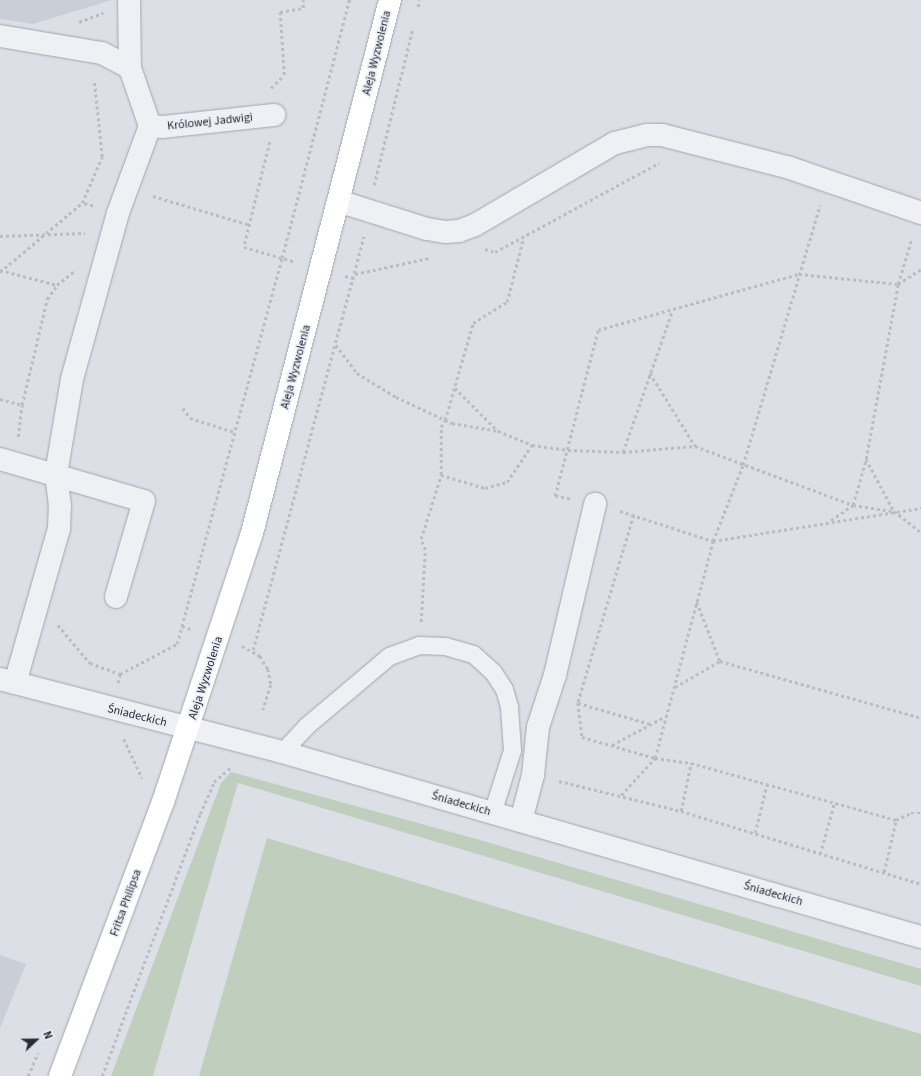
<!DOCTYPE html>
<html>
<head>
<meta charset="utf-8">
<style>
  body { margin:0 }
  #map { position:relative; width:921px; height:1076px; overflow:hidden; background:#dcdfe5; font-family:"Source Sans 3",sans-serif }
  div>[style] { position:absolute }
  .built>* { inset:0; background:#caced6 }
  .green>* { inset:0; background:#c0cebe }
  .path>* { height:2.5px; margin-top:-1.25px; transform-origin:0; background:repeating-linear-gradient(90deg,#babdc4 0 3px,transparent 0 6px) }
  .roads { filter:drop-shadow(0 0 1px #a2a6ae) drop-shadow(0 0 1px #a2a6ae) }
  .lane>* { height:17px; margin:-8.5px; padding:0 8.5px; transform-origin:8.5px; border-radius:8.5px; background:#eef0f4 }
  .street>* { height:22px; margin:-11px; padding:0 11px; transform-origin:11px; border-radius:11px; background:#eef0f4 }
  .secondary>* { height:22px; margin:-11px; padding:0 11px; transform-origin:11px; border-radius:11px; background:#fff }
  span { translate:-50% -50%; white-space:nowrap; text-align:center; line-height:1.15; -webkit-text-stroke:3.5px #ebeef3; paint-order:stroke }
  .street-label { font-size:12px; color:#272c3a }
  .north { position:absolute; left:16px; top:1020px; width:40px; height:40px; -webkit-text-stroke:3px #ebeef3; paint-order:stroke; rotate:68deg; font-size:11px; font-weight:700; line-height:16px; text-align:center; color:#272c3a }
  .north::after { content:''; display:block; margin:auto; width:14px; height:18px; background:#272c3a; clip-path:polygon(50% 0,100% 100%,50% 72%,0 100%) }
</style>
</head>
<body>
<div id="map">
  <div class="built">
    <div style="clip-path:polygon(0 0,112px 0,33px 24px,0 19px)"></div>
    <div style="clip-path:polygon(0 955px,26px 964px,0 1028px)"></div>
  </div>
  <div class="green">
    <div style="clip-path:polygon(231px 772px,473px 838px,921px 969px,921px 986px,238px 783px,153px 1076px,111px 1076px,221px 783px)"></div>
    <div style="clip-path:polygon(267px 838px,921px 1034px,921px 1076px,199px 1076px)"></div>
  </div>
  <div class="path">
    <div style="left:418px;top:7px;width:7px;rotate:-82deg"></div>
    <div style="left:79px;top:22px;width:26px;rotate:-21deg"></div>
    <div style="left:271px;top:88px;width:18px;rotate:-45deg"></div>
    <div style="left:284px;top:75px;width:63px;rotate:-93.6deg"></div>
    <div style="left:280px;top:12px;width:23px;rotate:-10deg"></div>
    <div style="left:303px;top:8px;width:8px;rotate:-90deg"></div>
    <div style="left:270px;top:142px;width:108px;rotate:103.9deg"></div>
    <div style="left:244px;top:247px;width:54px;rotate:16.1deg"></div>
    <div style="left:374px;top:185px;width:159px;rotate:-76.1deg"></div>
    <div style="left:153px;top:196px;width:101px;rotate:16.6deg"></div>
    <div style="left:93px;top:206px;width:11px;rotate:-165deg"></div>
    <div style="left:82px;top:203px;width:50px;rotate:-66.5deg"></div>
    <div style="left:102px;top:157px;width:77px;rotate:-95.9deg"></div>
    <div style="left:0;top:236px;width:85px;rotate:-2deg"></div>
    <div style="left:485px;top:249px;width:10px;rotate:17deg"></div>
    <div style="left:495px;top:252px;width:187px;rotate:-28.5deg"></div>
    <div style="left:0;top:270px;width:59px;rotate:14.7deg"></div>
    <div style="left:0;top:272px;width:107px;rotate:-40.1deg"></div>
    <div style="left:355px;top:274px;width:76px;rotate:-12.2deg"></div>
    <div style="left:345px;top:276px;width:9px;rotate:13deg"></div>
    <div style="left:336px;top:345px;width:35px;rotate:53deg"></div>
    <div style="left:357px;top:373px;width:46px;rotate:31.6deg"></div>
    <div style="left:396px;top:397px;width:62px;rotate:24.9deg"></div>
    <div style="left:452px;top:423px;width:47px;rotate:9.9deg"></div>
    <div style="left:650px;top:373px;width:86px;rotate:58.3deg"></div>
    <div style="left:455px;top:388px;width:61px;rotate:45deg"></div>
    <div style="left:498px;top:431px;width:37px;rotate:22deg"></div>
    <div style="left:532px;top:445px;width:36px;rotate:8deg"></div>
    <div style="left:568px;top:450px;width:55px;rotate:2.1deg"></div>
    <div style="left:623px;top:452px;width:72px;rotate:-4.8deg"></div>
    <div style="left:695px;top:446px;width:169px;rotate:20.5deg"></div>
    <div style="left:853px;top:505px;width:39px;rotate:9deg"></div>
    <div style="left:0;top:399px;width:23px;rotate:15deg"></div>
    <div style="left:183px;top:408px;width:12px;rotate:55deg"></div>
    <div style="left:190px;top:418px;width:47px;rotate:17.3deg"></div>
    <div style="left:18px;top:437px;width:32px;rotate:-83deg"></div>
    <div style="left:22px;top:405px;width:109px;rotate:-76.7deg"></div>
    <div style="left:47px;top:299px;width:17px;rotate:-54deg"></div>
    <div style="left:57px;top:285px;width:21px;rotate:-39deg"></div>
    <div style="left:623px;top:452px;width:149px;rotate:-70.8deg"></div>
    <div style="left:866px;top:459px;width:59px;rotate:61.7deg"></div>
    <div style="left:894px;top:511px;width:34px;rotate:38deg"></div>
    <div style="left:441px;top:475px;width:46px;rotate:16.5deg"></div>
    <div style="left:485px;top:488px;width:23px;rotate:-15deg"></div>
    <div style="left:507px;top:482px;width:45px;rotate:-56deg"></div>
    <div style="left:570px;top:499px;width:15px;rotate:-169deg"></div>
    <div style="left:555px;top:496px;width:171px;rotate:-75.5deg"></div>
    <div style="left:598px;top:330px;width:209px;rotate:-15.6deg"></div>
    <div style="left:799px;top:274px;width:100px;rotate:5.8deg"></div>
    <div style="left:898px;top:284px;width:27px;rotate:-33deg"></div>
    <div style="left:620px;top:511px;width:98px;rotate:17.9deg"></div>
    <div style="left:713px;top:541px;width:211px;rotate:-9deg"></div>
    <div style="left:634px;top:515px;width:196px;rotate:106.6deg"></div>
    <div style="left:578px;top:703px;width:34px;rotate:83deg"></div>
    <div style="left:582px;top:737px;width:76px;rotate:16deg"></div>
    <div style="left:655px;top:758px;width:36px;rotate:8deg"></div>
    <div style="left:691px;top:763px;width:213px;rotate:15.5deg"></div>
    <div style="left:896px;top:820px;width:17px;rotate:-25deg"></div>
    <div style="left:911px;top:813px;width:10px"></div>
    <div style="left:831px;top:520px;width:27px;rotate:-34deg"></div>
    <div style="left:853px;top:505px;width:48px;rotate:-74.2deg"></div>
    <div style="left:866px;top:459px;width:178px;rotate:-79.6deg"></div>
    <div style="left:898px;top:284px;width:48px;rotate:-73.1deg"></div>
    <div style="left:697px;top:602px;width:63px;rotate:68.7deg"></div>
    <div style="left:421px;top:622px;width:72px;rotate:-86.8deg"></div>
    <div style="left:425px;top:550px;width:12px;rotate:-110deg"></div>
    <div style="left:421px;top:539px;width:67px;rotate:-72.6deg"></div>
    <div style="left:441px;top:475px;width:48px;rotate:-90deg"></div>
    <div style="left:441px;top:427px;width:8px;rotate:-60deg"></div>
    <div style="left:445px;top:420px;width:101px;rotate:-73.9deg"></div>
    <div style="left:473px;top:323px;width:40px;rotate:-32deg"></div>
    <div style="left:507px;top:302px;width:65px;rotate:-75.7deg"></div>
    <div style="left:58px;top:625px;width:50px;rotate:49.9deg"></div>
    <div style="left:90px;top:663px;width:32px;rotate:20deg"></div>
    <div style="left:182px;top:626px;width:12px;rotate:20deg"></div>
    <div style="left:242px;top:646px;width:21px;rotate:29deg"></div>
    <div style="left:260px;top:656px;width:15px;rotate:58deg"></div>
    <div style="left:268px;top:669px;width:16px;rotate:79deg"></div>
    <div style="left:271px;top:685px;width:26px;rotate:108deg"></div>
    <div style="left:253px;top:650px;width:428px;rotate:-75deg"></div>
    <div style="left:118px;top:683px;width:9px;rotate:-77deg"></div>
    <div style="left:120px;top:674px;width:64px;rotate:-27.8deg"></div>
    <div style="left:177px;top:644px;width:400px;rotate:-74.8deg"></div>
    <div style="left:282px;top:258px;width:267px;rotate:-75.4deg"></div>
    <div style="left:675px;top:687px;width:52px;rotate:-30deg"></div>
    <div style="left:720px;top:661px;width:209px;rotate:15.8deg"></div>
    <div style="left:578px;top:703px;width:75px;rotate:16.3deg"></div>
    <div style="left:124px;top:739px;width:43px;rotate:65.2deg"></div>
    <div style="left:612px;top:745px;width:61px;rotate:-28.2deg"></div>
    <div style="left:559px;top:781px;width:126px;rotate:13.8deg"></div>
    <div style="left:681px;top:811px;width:251px;rotate:16.9deg"></div>
    <div style="left:621px;top:795px;width:50px;rotate:-47.4deg"></div>
    <div style="left:655px;top:758px;width:225px;rotate:-75deg"></div>
    <div style="left:713px;top:541px;width:82px;rotate:-68.5deg"></div>
    <div style="left:743px;top:465px;width:271px;rotate:-73.5deg"></div>
    <div style="left:681px;top:811px;width:49px;rotate:-78.2deg"></div>
    <div style="left:755px;top:833px;width:50px;rotate:-76.2deg"></div>
    <div style="left:820px;top:854px;width:52px;rotate:-74.4deg"></div>
    <div style="left:884px;top:872px;width:53px;rotate:-77deg"></div>
    <div style="left:28px;top:1076px;width:25px;rotate:-67deg"></div>
    <div style="left:102px;top:1076px;width:280px;rotate:-69.5deg"></div>
    <div style="left:200px;top:814px;width:35px;rotate:-66deg"></div>
    <div style="left:214px;top:782px;width:23px;rotate:-41deg"></div>
  </div>
  <div class="roads">
    <div class="lane">
      <div style="left:282px;top:752px;width:35px;rotate:-47deg"></div>
      <div style="left:306px;top:726px;width:109px;rotate:-40.1deg"></div>
      <div style="left:389px;top:656px;width:32px;rotate:-20deg"></div>
      <div style="left:419px;top:645px;width:26px;rotate:2deg"></div>
      <div style="left:445px;top:646px;width:29px;rotate:16deg"></div>
      <div style="left:473px;top:654px;width:27px;rotate:42deg"></div>
      <div style="left:493px;top:672px;width:20px;rotate:57deg"></div>
      <div style="left:504px;top:689px;width:19px;rotate:74deg"></div>
      <div style="left:509px;top:707px;width:43px;rotate:86deg"></div>
      <div style="left:512px;top:750px;width:66px;rotate:107.6deg"></div>
    </div>
    <div class="street">
      <div style="left:129px;top:0;width:68px;rotate:89.2deg"></div>
      <div style="left:0;top:36px;width:103px;rotate:9.5deg"></div>
      <div style="left:102px;top:53px;width:32px;rotate:28deg"></div>
      <div style="left:130px;top:68px;width:61px;rotate:71deg"></div>
      <div style="left:150px;top:126px;width:13px;rotate:4deg"></div>
      <div style="left:163px;top:127px;width:112px;rotate:-6.2deg"></div>
      <div style="left:338px;top:201px;width:93px;rotate:17.5deg"></div>
      <div style="left:427px;top:229px;width:18px;rotate:9deg"></div>
      <div style="left:445px;top:232px;width:14px;rotate:-4deg"></div>
      <div style="left:459px;top:231px;width:17px;rotate:-21deg"></div>
      <div style="left:475px;top:225px;width:162px;rotate:-30.4deg"></div>
      <div style="left:615px;top:143px;width:33px;rotate:-14deg"></div>
      <div style="left:647px;top:135px;width:15px"></div>
      <div style="left:662px;top:135px;width:129px;rotate:14.4deg"></div>
      <div style="left:787px;top:167px;width:142px;rotate:18.9deg"></div>
      <div style="left:0;top:459px;width:150px;rotate:16.3deg"></div>
      <div style="left:144px;top:501px;width:100px;rotate:106.3deg"></div>
      <div style="left:0;top:679px;width:291px;rotate:14.5deg"></div>
      <div style="left:282px;top:752px;width:665px;rotate:16.15deg"></div>
      <div style="left:15px;top:683px;width:160px;rotate:-74.1deg"></div>
      <div style="left:59px;top:529px;width:23px;rotate:-88deg"></div>
      <div style="left:60px;top:506px;width:32px;rotate:-97deg"></div>
      <div style="left:56px;top:474px;width:96px;rotate:-80.4deg"></div>
      <div style="left:72px;top:379px;width:172px;rotate:-74.5deg"></div>
      <div style="left:118px;top:213px;width:93px;rotate:-69.8deg"></div>
      <div style="left:521px;top:821px;width:48px;rotate:-75.4deg"></div>
      <div style="left:533px;top:775px;width:48px;rotate:-84.1deg"></div>
      <div style="left:538px;top:727px;width:55px;rotate:-71.9deg"></div>
      <div style="left:555px;top:675px;width:176px;rotate:-76.8deg"></div>
    </div>
    <div class="secondary">
      <div style="left:60px;top:1076px;width:293px;rotate:-69.4deg"></div>
      <div style="left:163px;top:802px;width:283px;rotate:-71.7deg"></div>
      <div style="left:252px;top:533px;width:551px;rotate:-75.48deg"></div>
    </div>
  </div>
  <div class="street-label">
    <span style="left:377px;top:53px;rotate:-76deg">Aleja Wyzwolenia</span>
    <span style="left:210px;top:122px;rotate:-6deg">Królowej Jadwigi</span>
    <span style="left:296px;top:367px;rotate:-75deg">Aleja Wyzwolenia</span>
    <span style="left:206px;top:678px;rotate:-72deg">Aleja Wyzwolenia</span>
    <span style="left:137px;top:716px;rotate:14deg">Śniadeckich</span>
    <span style="left:461px;top:804px;rotate:16deg">Śniadeckich</span>
    <span style="left:773px;top:894px;rotate:16deg">Śniadeckich</span>
    <span style="left:126px;top:903px;rotate:-70deg">Fritsa Philipsa</span>
  </div>
  <div class="north">N</div>
</div>
</body>
</html>
